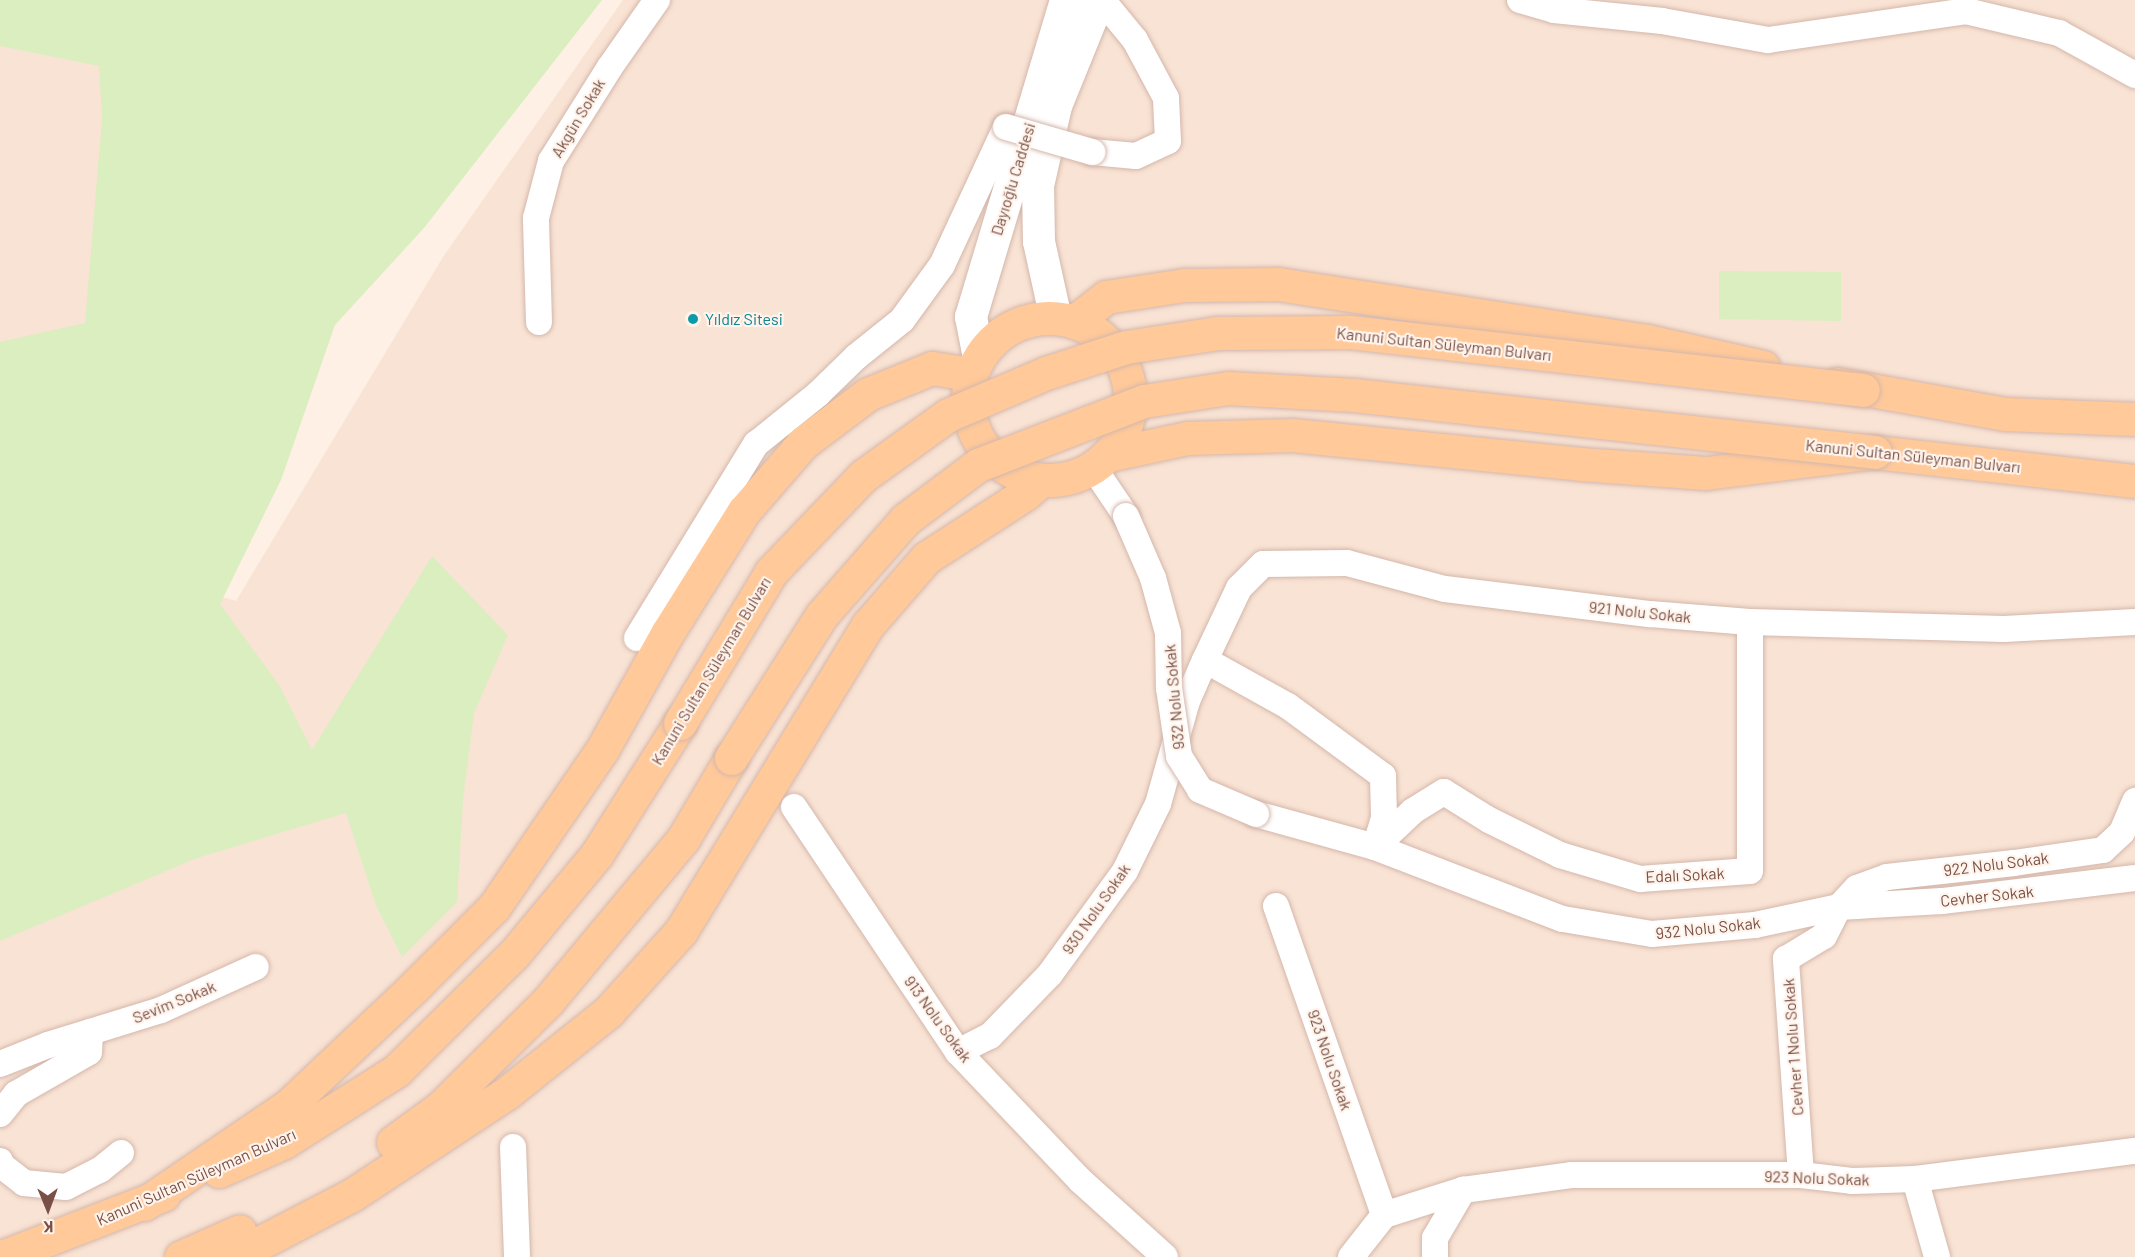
<!DOCTYPE html>
<html>
<head>
<meta charset="utf-8">
<style>
  body { margin:0 }
  #map { position:relative; width:2135px; height:1257px; overflow:hidden; background:#fef0e4; font-family:Barlow,sans-serif }
  div>[style] { position:absolute }
  .residential>* { inset:0; background:#f9e3d4 }
  .green>* { inset:0; background:#daeec0 }
  .roads { filter:drop-shadow(0 0 2px #d4b7ab) drop-shadow(0 0 2px #d4b7ab) }
  .minor>* { height:26px; margin:-13px; padding:0 13px; transform-origin:13px; border-radius:13px; background:#fff }
  .tertiary>* { height:32px; margin:-16px; padding:0 16px; transform-origin:16px; border-radius:16px; background:#fff }
  .primary>* { height:33px; margin:-16.5px; padding:0 16.5px; transform-origin:16.5px; border-radius:16.5px; background:#ffc99a }
  .primary>.ring { margin:-16.5px; padding:0; box-sizing:content-box; background:none; border:33px solid #ffc99a; border-radius:50% }
  .bridges { filter:drop-shadow(0 0 2px #d4b7ab) drop-shadow(0 0 2px #d4b7ab) }
  .minor-bridge>* { height:26px; margin:-13px; padding:0 13px; transform-origin:13px; border-radius:13px; background:#fff }
  .primary-bridge>* { height:33px; margin:-16.5px; padding:0 16.5px; transform-origin:16.5px; border-radius:16.5px; background:#ffc99a }
  .dots>* { width:16px; height:16px; translate:-50% -50%; box-sizing:border-box; border:3px solid #fff4ec; border-radius:50% }
  span { translate:-50% -50%; white-space:nowrap; text-align:center; line-height:1.15; -webkit-text-stroke:4.5px #fff4ec; paint-order:stroke }
  .street-label { font-size:16px; color:#7a5046 }
  .culture-label { font-size:16px; color:#0d838f }
  .left { translate:0 -50%; text-align:left }
  .north { position:absolute; left:18px; top:1179px; width:60px; height:60px; -webkit-text-stroke:4px #fff4ec; paint-order:stroke; rotate:179deg; font-size:16px; font-weight:700; line-height:24px; text-align:center; color:#7a5046 }
  .north::after { content:''; display:block; margin:auto; width:21px; height:27px; background:#7a5046; clip-path:polygon(50% 0,100% 100%,50% 72%,0 100%) }
</style>
</head>
<body>
<div id="map">
  <div class="residential">
    <div style="clip-path:polygon(623px 0,2135px 0,2135px 1257px,0 1257px,0 534px,236px 601px,443px 257px)"></div>
    <div style="clip-path:polygon(0 41px,127px 55px,89px 344px,0 348px)"></div>
  </div>
  <div class="green">
    <div style="clip-path:polygon(0 0,602px 0,424px 228px,335px 325px,281px 480px,220px 604px,279px 685px,312px 750px,432px 556px,508px 635px,474px 713px,463px 800px,457px 902px,402px 957px,376px 905px,346px 813px,197px 858px,0 941px,0 342px,85px 323px,102px 118px,99px 66px,0 46px)"></div>
    <div style="clip-path:polygon(1719px 271px,1841px 272px,1841px 321px,1719px 319px)"></div>
  </div>
  <div class="roads">
    <div class="minor">
      <div style="left:1520px;top:0;width:35px;rotate:16deg"></div>
      <div style="left:1554px;top:10px;width:109px;rotate:5.8deg"></div>
      <div style="left:1662px;top:21px;width:108px;rotate:10.2deg"></div>
      <div style="left:1768px;top:40px;width:200px;rotate:-8.3deg"></div>
      <div style="left:1966px;top:11px;width:96px;rotate:13.3deg"></div>
      <div style="left:2059px;top:33px;width:87px;rotate:28.9deg"></div>
      <div style="left:1092px;top:152px;width:44px;rotate:5.2deg"></div>
      <div style="left:1136px;top:156px;width:35px;rotate:-25deg"></div>
      <div style="left:1168px;top:141px;width:43px;rotate:-92.7deg"></div>
      <div style="left:1166px;top:98px;width:66px;rotate:-118.1deg"></div>
      <div style="left:1135px;top:40px;width:52px;rotate:-129.5deg"></div>
      <div style="left:539px;top:322px;width:104px;rotate:-91.7deg"></div>
      <div style="left:536px;top:218px;width:59px;rotate:-75.3deg"></div>
      <div style="left:551px;top:161px;width:111px;rotate:-57.9deg"></div>
      <div style="left:610px;top:67px;width:82px;rotate:-55deg"></div>
      <div style="left:1093px;top:467px;width:59px;rotate:56deg"></div>
      <div style="left:637px;top:638px;width:228px;rotate:-58.5deg"></div>
      <div style="left:756px;top:444px;width:80px;rotate:-38.9deg"></div>
      <div style="left:818px;top:394px;width:53px;rotate:-44.2deg"></div>
      <div style="left:856px;top:357px;width:59px;rotate:-38.8deg"></div>
      <div style="left:902px;top:320px;width:68px;rotate:-54deg"></div>
      <div style="left:942px;top:265px;width:152px;rotate:-65.1deg"></div>
      <div style="left:1205px;top:660px;width:95px;rotate:29deg"></div>
      <div style="left:1288px;top:706px;width:118px;rotate:36.4deg"></div>
      <div style="left:1383px;top:776px;width:42px;rotate:88.6deg"></div>
      <div style="left:1384px;top:818px;width:30px;rotate:107deg"></div>
      <div style="left:794px;top:807px;width:295px;rotate:56.2deg"></div>
      <div style="left:958px;top:1052px;width:178px;rotate:46.4deg"></div>
      <div style="left:1081px;top:1181px;width:113px;rotate:42.1deg"></div>
      <div style="left:1256px;top:814px;width:123px;rotate:15.5deg"></div>
      <div style="left:1375px;top:847px;width:201px;rotate:21deg"></div>
      <div style="left:1563px;top:919px;width:90px;rotate:9.6deg"></div>
      <div style="left:1652px;top:934px;width:103px;rotate:-5deg"></div>
      <div style="left:1755px;top:925px;width:86px;rotate:-12.1deg"></div>
      <div style="left:1839px;top:907px;width:103px;rotate:-3.3deg"></div>
      <div style="left:1942px;top:901px;width:194px;rotate:-6.8deg"></div>
      <div style="left:1375px;top:847px;width:52px;rotate:-43.5deg"></div>
      <div style="left:1413px;top:811px;width:36px;rotate:-32deg"></div>
      <div style="left:1444px;top:792px;width:53px;rotate:31.9deg"></div>
      <div style="left:1489px;top:820px;width:79px;rotate:26.2deg"></div>
      <div style="left:1560px;top:855px;width:84px;rotate:16.7deg"></div>
      <div style="left:1640px;top:879px;width:110px;rotate:-4.2deg"></div>
      <div style="left:1750px;top:871px;width:249px;rotate:-90deg"></div>
      <div style="left:1276px;top:906px;width:327px;rotate:70.7deg"></div>
      <div style="left:958px;top:1052px;width:36px;rotate:-27deg"></div>
      <div style="left:990px;top:1036px;width:86px;rotate:-45.9deg"></div>
      <div style="left:1050px;top:974px;width:127px;rotate:-53.9deg"></div>
      <div style="left:1125px;top:871px;width:75px;rotate:-63.8deg"></div>
      <div style="left:1158px;top:804px;width:107px;rotate:-74.3deg"></div>
      <div style="left:1187px;top:701px;width:45px;rotate:-66.3deg"></div>
      <div style="left:1205px;top:660px;width:80px;rotate:-64.7deg"></div>
      <div style="left:1239px;top:588px;width:34px;rotate:-45deg"></div>
      <div style="left:1263px;top:564px;width:84px;rotate:-0.7deg"></div>
      <div style="left:1347px;top:563px;width:101px;rotate:14.9deg"></div>
      <div style="left:1445px;top:589px;width:207px;rotate:7deg"></div>
      <div style="left:1650px;top:614px;width:100px;rotate:4.6deg"></div>
      <div style="left:1750px;top:622px;width:254px;rotate:1.6deg"></div>
      <div style="left:2004px;top:629px;width:131px;rotate:-3.1deg"></div>
      <div style="left:0;top:1064px;width:52px;rotate:-21.6deg"></div>
      <div style="left:48px;top:1045px;width:118px;rotate:-17.2deg"></div>
      <div style="left:161px;top:1010px;width:104px;rotate:-24.4deg"></div>
      <div style="left:0;top:1114px;width:26px;rotate:-51deg"></div>
      <div style="left:16px;top:1094px;width:84px;rotate:-29.9deg"></div>
      <div style="left:89px;top:1052px;width:20px;rotate:-87deg"></div>
      <div style="left:513px;top:1147px;width:110px;rotate:87.9deg"></div>
      <div style="left:0;top:1161px;width:4px;rotate:76deg"></div>
      <div style="left:1px;top:1165px;width:29px;rotate:38deg"></div>
      <div style="left:24px;top:1183px;width:42px;rotate:5.4deg"></div>
      <div style="left:66px;top:1187px;width:38px;rotate:-27deg"></div>
      <div style="left:100px;top:1170px;width:27px;rotate:-39deg"></div>
      <div style="left:1801px;top:1175px;width:217px;rotate:-94deg"></div>
      <div style="left:1786px;top:959px;width:44px;rotate:-31.2deg"></div>
      <div style="left:1824px;top:936px;width:33px;rotate:-63deg"></div>
      <div style="left:1839px;top:907px;width:26px;rotate:-47deg"></div>
      <div style="left:1857px;top:888px;width:32px;rotate:-20deg"></div>
      <div style="left:1887px;top:877px;width:128px;rotate:-6.3deg"></div>
      <div style="left:2014px;top:863px;width:90px;rotate:-8.3deg"></div>
      <div style="left:2103px;top:850px;width:26px;rotate:-43deg"></div>
      <div style="left:2122px;top:832px;width:34px;rotate:-67deg"></div>
      <div style="left:1915px;top:1179px;width:81px;rotate:74.2deg"></div>
      <div style="left:1351px;top:1257px;width:53px;rotate:-51.8deg"></div>
      <div style="left:1384px;top:1215px;width:83px;rotate:-17.6deg"></div>
      <div style="left:1463px;top:1190px;width:109px;rotate:-7.9deg"></div>
      <div style="left:1571px;top:1175px;width:230px"></div>
      <div style="left:1801px;top:1175px;width:51px;rotate:6.7deg"></div>
      <div style="left:1852px;top:1181px;width:63px;rotate:-1.8deg"></div>
      <div style="left:1915px;top:1179px;width:222px;rotate:-7.3deg"></div>
      <div style="left:1435px;top:1257px;width:19px;rotate:-90deg"></div>
      <div style="left:1435px;top:1238px;width:56px;rotate:-59.7deg"></div>
    </div>
    <div class="tertiary">
      <div style="left:1056px;top:319px;width:79px;rotate:-102.4deg"></div>
      <div style="left:1039px;top:242px;width:56px;rotate:-91deg"></div>
      <div style="left:1038px;top:186px;width:82px;rotate:-77.3deg"></div>
      <div style="left:1056px;top:106px;width:114px;rotate:-67.9deg"></div>
      <div style="left:979px;top:358px;width:42px;rotate:-101deg"></div>
      <div style="left:971px;top:317px;width:331px;rotate:-73.3deg"></div>
    </div>
    <div class="primary">
      <div class="ring" style="left:968px;top:318px;width:129px;height:129px"></div>
      <div style="left:1074px;top:322px;width:41px;rotate:-38deg"></div>
      <div style="left:1106px;top:297px;width:79px;rotate:-8.7deg"></div>
      <div style="left:1184px;top:285px;width:94px;rotate:-0.6deg"></div>
      <div style="left:1278px;top:284px;width:373px;rotate:8.8deg"></div>
      <div style="left:1647px;top:341px;width:119px;rotate:12.6deg"></div>
      <div style="left:1837px;top:384px;width:172px;rotate:10.1deg"></div>
      <div style="left:2006px;top:414px;width:129px;rotate:2.2deg"></div>
      <div style="left:1107px;top:455px;width:83px;rotate:-11.9deg"></div>
      <div style="left:1188px;top:438px;width:104px;rotate:-1.7deg"></div>
      <div style="left:1292px;top:435px;width:290px;rotate:5.7deg"></div>
      <div style="left:1581px;top:464px;width:125px;rotate:4.1deg"></div>
      <div style="left:1706px;top:473px;width:170px;rotate:-7.1deg"></div>
      <div style="left:1875px;top:452px;width:262px;rotate:6.4deg"></div>
      <div style="left:393px;top:1142px;width:58px;rotate:-35.9deg"></div>
      <div style="left:440px;top:1108px;width:152px;rotate:-44.7deg"></div>
      <div style="left:548px;top:1001px;width:211px;rotate:-50.2deg"></div>
      <div style="left:683px;top:839px;width:94px;rotate:-59.3deg"></div>
      <div style="left:219px;top:1171px;width:71px;rotate:-24deg"></div>
      <div style="left:284px;top:1142px;width:133px;rotate:-32.4deg"></div>
      <div style="left:396px;top:1071px;width:166px;rotate:-44.8deg"></div>
      <div style="left:514px;top:954px;width:130px;rotate:-50.3deg"></div>
      <div style="left:597px;top:854px;width:155px;rotate:-57.6deg"></div>
      <div style="left:144px;top:1204px;width:176px;rotate:-34.3deg"></div>
      <div style="left:289px;top:1105px;width:172px;rotate:-43.3deg"></div>
      <div style="left:414px;top:987px;width:113px;rotate:-45deg"></div>
      <div style="left:494px;top:907px;width:191px;rotate:-55.5deg"></div>
      <div style="left:602px;top:750px;width:135px;rotate:-60.8deg"></div>
      <div style="left:668px;top:632px;width:143px;rotate:-57.9deg"></div>
      <div style="left:744px;top:511px;width:90px;rotate:-49.1deg"></div>
      <div style="left:803px;top:443px;width:81px;rotate:-37deg"></div>
      <div style="left:868px;top:394px;width:69px;rotate:-22.1deg"></div>
      <div style="left:932px;top:368px;width:39px;rotate:9deg"></div>
      <div style="left:2px;top:1257px;width:173px;rotate:-21.1deg"></div>
      <div style="left:181px;top:1257px;width:64px;rotate:-23.8deg"></div>
      <div style="left:221px;top:1257px;width:30px;rotate:-17deg"></div>
      <div style="left:250px;top:1248px;width:115px;rotate:-27.5deg"></div>
      <div style="left:352px;top:1195px;width:187px;rotate:-33.4deg"></div>
      <div style="left:508px;top:1092px;width:129px;rotate:-38.7deg"></div>
      <div style="left:609px;top:1011px;width:108px;rotate:-48deg"></div>
      <div style="left:681px;top:931px;width:359px;rotate:-58.6deg"></div>
      <div style="left:868px;top:625px;width:89px;rotate:-49.1deg"></div>
      <div style="left:926px;top:558px;width:118px;rotate:-32.9deg"></div>
      <div style="left:1025px;top:494px;width:21px;rotate:-41deg"></div>
    </div>
  </div>
  <div class="bridges">
    <div class="minor-bridge">
      <div style="left:1006px;top:127px;width:90px;rotate:16.2deg"></div>
      <div style="left:1126px;top:516px;width:68px;rotate:66.5deg"></div>
      <div style="left:1153px;top:578px;width:57px;rotate:74.7deg"></div>
      <div style="left:1168px;top:633px;width:55px;rotate:89deg"></div>
      <div style="left:1169px;top:688px;width:69px;rotate:81.6deg"></div>
      <div style="left:1179px;top:756px;width:40px;rotate:58deg"></div>
      <div style="left:1200px;top:790px;width:61px;rotate:23.2deg"></div>
    </div>
    <div class="primary-bridge">
      <div style="left:680px;top:723px;width:176px;rotate:-58.9deg"></div>
      <div style="left:771px;top:572px;width:133px;rotate:-46.2deg"></div>
      <div style="left:863px;top:476px;width:105px;rotate:-35.7deg"></div>
      <div style="left:948px;top:415px;width:107px;rotate:-23.2deg"></div>
      <div style="left:1046px;top:373px;width:84px;rotate:-18deg"></div>
      <div style="left:1126px;top:347px;width:92px;rotate:-8.7deg"></div>
      <div style="left:1217px;top:333px;width:133px;rotate:-0.4deg"></div>
      <div style="left:1350px;top:332px;width:516px;rotate:6.45deg"></div>
      <div style="left:731px;top:758px;width:168px;rotate:-57.6deg"></div>
      <div style="left:821px;top:616px;width:129px;rotate:-48.8deg"></div>
      <div style="left:906px;top:519px;width:90px;rotate:-36.9deg"></div>
      <div style="left:978px;top:465px;width:178px;rotate:-21.1deg"></div>
      <div style="left:1144px;top:401px;width:85px;rotate:-8.8deg"></div>
      <div style="left:1228px;top:388px;width:126px;rotate:3.2deg"></div>
      <div style="left:1354px;top:395px;width:524px;rotate:6.24deg"></div>
    </div>
  </div>
  <div class="dots">
    <div style="left:693px;top:319px;background:#0f9aa8"></div>
  </div>
  <div class="street-label">
    <span style="left:578px;top:118px;rotate:-59deg">Akgün Sokak</span>
    <span style="left:1013px;top:179px;rotate:-73deg">Dayıoğlu Caddesi</span>
    <span style="left:1444px;top:344px;rotate:6deg">Kanuni Sultan Süleyman Bulvarı</span>
    <span style="left:1913px;top:456px;rotate:6deg">Kanuni Sultan Süleyman Bulvarı</span>
    <span style="left:1640px;top:612px;rotate:6deg">921 Nolu Sokak</span>
    <span style="left:711px;top:671px;rotate:-59deg">Kanuni Sultan Süleyman Bulvarı</span>
    <span style="left:1174px;top:697px;rotate:-95deg">932 Nolu Sokak</span>
    <span style="left:1996px;top:864px;rotate:-7deg">922 Nolu Sokak</span>
    <span style="left:1685px;top:875px;rotate:-3deg">Edalı Sokak</span>
    <span style="left:1987px;top:896px;rotate:-6deg">Cevher Sokak</span>
    <span style="left:1096px;top:909px;rotate:-55deg">930 Nolu Sokak</span>
    <span style="left:1708px;top:928px;rotate:-6deg">932 Nolu Sokak</span>
    <span style="left:174px;top:1002px;rotate:-22deg">Sevim Sokak</span>
    <span style="left:938px;top:1019px;rotate:54deg">913 Nolu Sokak</span>
    <span style="left:1793px;top:1047px;rotate:-94deg">Cevher 1 Nolu Sokak</span>
    <span style="left:1330px;top:1060px;rotate:71deg">923 Nolu Sokak</span>
    <span style="left:196px;top:1177px;rotate:-24deg">Kanuni Sultan Süleyman Bulvarı</span>
    <span style="left:1817px;top:1178px;rotate:2deg">923 Nolu Sokak</span>
  </div>
  <div class="culture-label">
    <span class="left" style="left:705px;top:319px">Yıldız Sitesi</span>
  </div>
  <div class="north">K</div>
</div>
</body>
</html>
